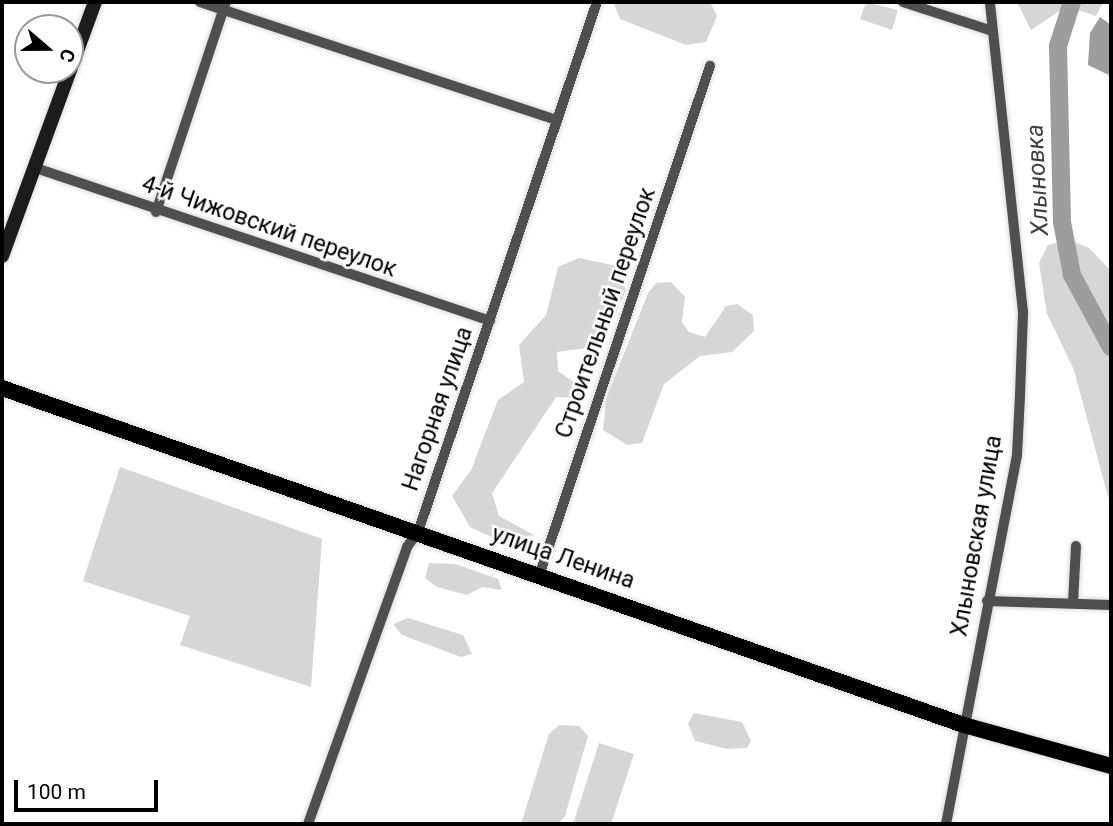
<!DOCTYPE html>
<html>
<head>
<meta charset="utf-8">
<style>
  body { margin:0 }
  #map { position:relative; width:1113px; height:826px; overflow:hidden; background:#fff; font-family:Roboto,sans-serif }
  div>[style] { position:absolute }
  .green>* { inset:0; background:#d6d6d6 }
  .water>* { inset:0; background:#9d9d9d }
  .river>* { height:18px; margin:-9px; padding:0 9px; transform-origin:9px; border-radius:9px; background:#9d9d9d }
  .roads { filter:drop-shadow(0 0 2px #dbdbdb) drop-shadow(0 0 2px #dbdbdb) }
  .minor>* { height:10px; margin:-5px; padding:0 5px; transform-origin:5px; border-radius:5px; background:#4f4f4f }
  .secondary>* { height:14px; margin:-7px; padding:0 7px; transform-origin:7px; border-radius:7px; background:#1c1c1c }
  .primary>* { height:16px; margin:-8px; padding:0 8px; transform-origin:8px; border-radius:8px; background:#000 }
  span { translate:-50% -50%; white-space:nowrap; text-align:center; line-height:1.15; -webkit-text-stroke:5px #fff; paint-order:stroke }
  .street-label { font-size:23px; color:#000 }
  .water-label { font-size:24px; color:#3e3e3e; font-style:italic }
  .frame { position:absolute; inset:0; border:4px solid #000; pointer-events:none }
  .north { position:absolute; left:14px; top:14px; width:70px; height:70px; box-sizing:border-box; background:#fff; border:2px solid #999; border-radius:50%; rotate:110deg; font-size:19px; font-weight:700; line-height:28px; text-align:center; color:#000 }
  .north::after { content:''; display:block; margin:auto; width:24px; height:32px; background:#000; clip-path:polygon(50% 0,100% 100%,50% 72%,0 100%) }
  .scale { position:absolute; left:14px; top:780px; width:144px; height:32px; box-sizing:border-box; border:4px solid #000; border-top:0; padding-left:9px; font-size:21px; line-height:24px; white-space:nowrap; color:#000; -webkit-text-stroke:5px #fff; paint-order:stroke }
</style>
</head>
<body>
<div id="map">
  <div class="green">
    <div style="clip-path:polygon(613px 2px,710px 2px,717px 16px,706px 42px,686px 45px,620px 19px)"></div>
    <div style="clip-path:polygon(866px 2px,898px 10px,892px 30px,860px 19px)"></div>
    <div style="clip-path:polygon(1017px 2px,1103px 2px,1096px 16px,1067px 6px,1031px 30px)"></div>
    <div style="clip-path:polygon(1070px 240px,1089px 248px,1111px 271px,1111px 508px,1074px 370px,1047px 314px,1039px 263px,1048px 245px)"></div>
    <div style="clip-path:polygon(579px 258px,617px 266px,626px 290px,602px 346px,557px 352px,558px 371px,580px 386px,581px 398px,556px 397px,492px 493px,499px 516px,534px 535px,504px 543px,470px 527px,452px 496px,471px 470px,498px 400px,524px 382px,519px 345px,546px 315px,558px 267px)"></div>
    <div style="clip-path:polygon(671px 282px,685px 297px,682px 322px,689px 332px,705px 337px,726px 306px,737px 304px,753px 315px,754px 331px,732px 352px,700px 356px,664px 384px,642px 443px,627px 445px,603px 430px,606px 399px,648px 293px,656px 283px)"></div>
    <div style="clip-path:polygon(120px 467px,322px 539px,311px 687px,180px 645px,190px 616px,83px 581px)"></div>
    <div style="clip-path:polygon(429px 563px,455px 564px,498px 579px,502px 590px,482px 587px,467px 595px,437px 587px,425px 578px)"></div>
    <div style="clip-path:polygon(408px 618px,463px 635px,472px 654px,461px 657px,402px 635px,393px 624px)"></div>
    <div style="clip-path:polygon(694px 713px,742px 722px,751px 741px,747px 748px,727px 749px,695px 741px,688px 724px)"></div>
    <div style="clip-path:polygon(559px 725px,579px 726px,588px 736px,565px 816px,558px 824px,521px 824px,549px 734px)"></div>
    <div style="clip-path:polygon(599px 743px,634px 754px,611px 824px,573px 824px)"></div>
  </div>
  <div class="water">
    <div style="clip-path:polygon(1100px 17px,1111px 25px,1111px 76px,1088px 65px,1090px 33px)"></div>
  </div>
  <div class="river">
    <div style="left:1072px;top:2px;width:46px;rotate:107.7deg"></div>
    <div style="left:1058px;top:46px;width:176px;rotate:88.7deg"></div>
    <div style="left:1062px;top:222px;width:54px;rotate:79.3deg"></div>
    <div style="left:1072px;top:275px;width:82px;rotate:61.6deg"></div>
  </div>
  <div class="roads">
    <div class="minor">
      <div style="left:200px;top:2px;width:376px;rotate:18.3deg"></div>
      <div style="left:903px;top:2px;width:94px;rotate:18deg"></div>
      <div style="left:36px;top:168px;width:479px;rotate:18.6deg"></div>
      <div style="left:156px;top:212px;width:221px;rotate:-71.6deg"></div>
      <div style="left:540px;top:573px;width:535px;rotate:-71.46deg"></div>
      <div style="left:987px;top:601px;width:124px;rotate:1.8deg"></div>
      <div style="left:1073px;top:603px;width:57px;rotate:-87deg"></div>
      <div style="left:308px;top:824px;width:294px;rotate:-70.3deg"></div>
      <div style="left:407px;top:547px;width:19px;rotate:-54deg"></div>
      <div style="left:418px;top:532px;width:559px;rotate:-71.34deg"></div>
      <div style="left:946px;top:824px;width:376px;rotate:-79.1deg"></div>
      <div style="left:1017px;top:455px;width:60px;rotate:-87.1deg"></div>
      <div style="left:1020px;top:395px;width:83px;rotate:-87.9deg"></div>
      <div style="left:1023px;top:312px;width:312px;rotate:-96.1deg"></div>
    </div>
    <div class="secondary">
      <div style="left:2px;top:256px;width:270px;rotate:-69.9deg"></div>
    </div>
    <div class="primary">
      <div style="left:2px;top:388px;width:1019px;rotate:19.31deg"></div>
      <div style="left:964px;top:725px;width:153px;rotate:15.6deg"></div>
    </div>
  </div>
  <div class="street-label">
    <span style="left:269px;top:227px;rotate:19deg">4-й Чижовский переулок</span>
    <span style="left:606px;top:313px;rotate:-71deg">Строительный переулок</span>
    <span style="left:438px;top:409px;rotate:-71deg">Нагорная улица</span>
    <span style="left:977px;top:536px;rotate:-80deg">Хлыновская улица</span>
    <span style="left:563px;top:558px;rotate:19deg">улица Ленина</span>
  </div>
  <div class="water-label">
    <span style="left:1038px;top:180px;rotate:-93deg">Хлыновка</span>
  </div>
  <div class="frame"></div>
  <div class="north">С</div>
  <div class="scale">100 m</div>
</div>
</body>
</html>
